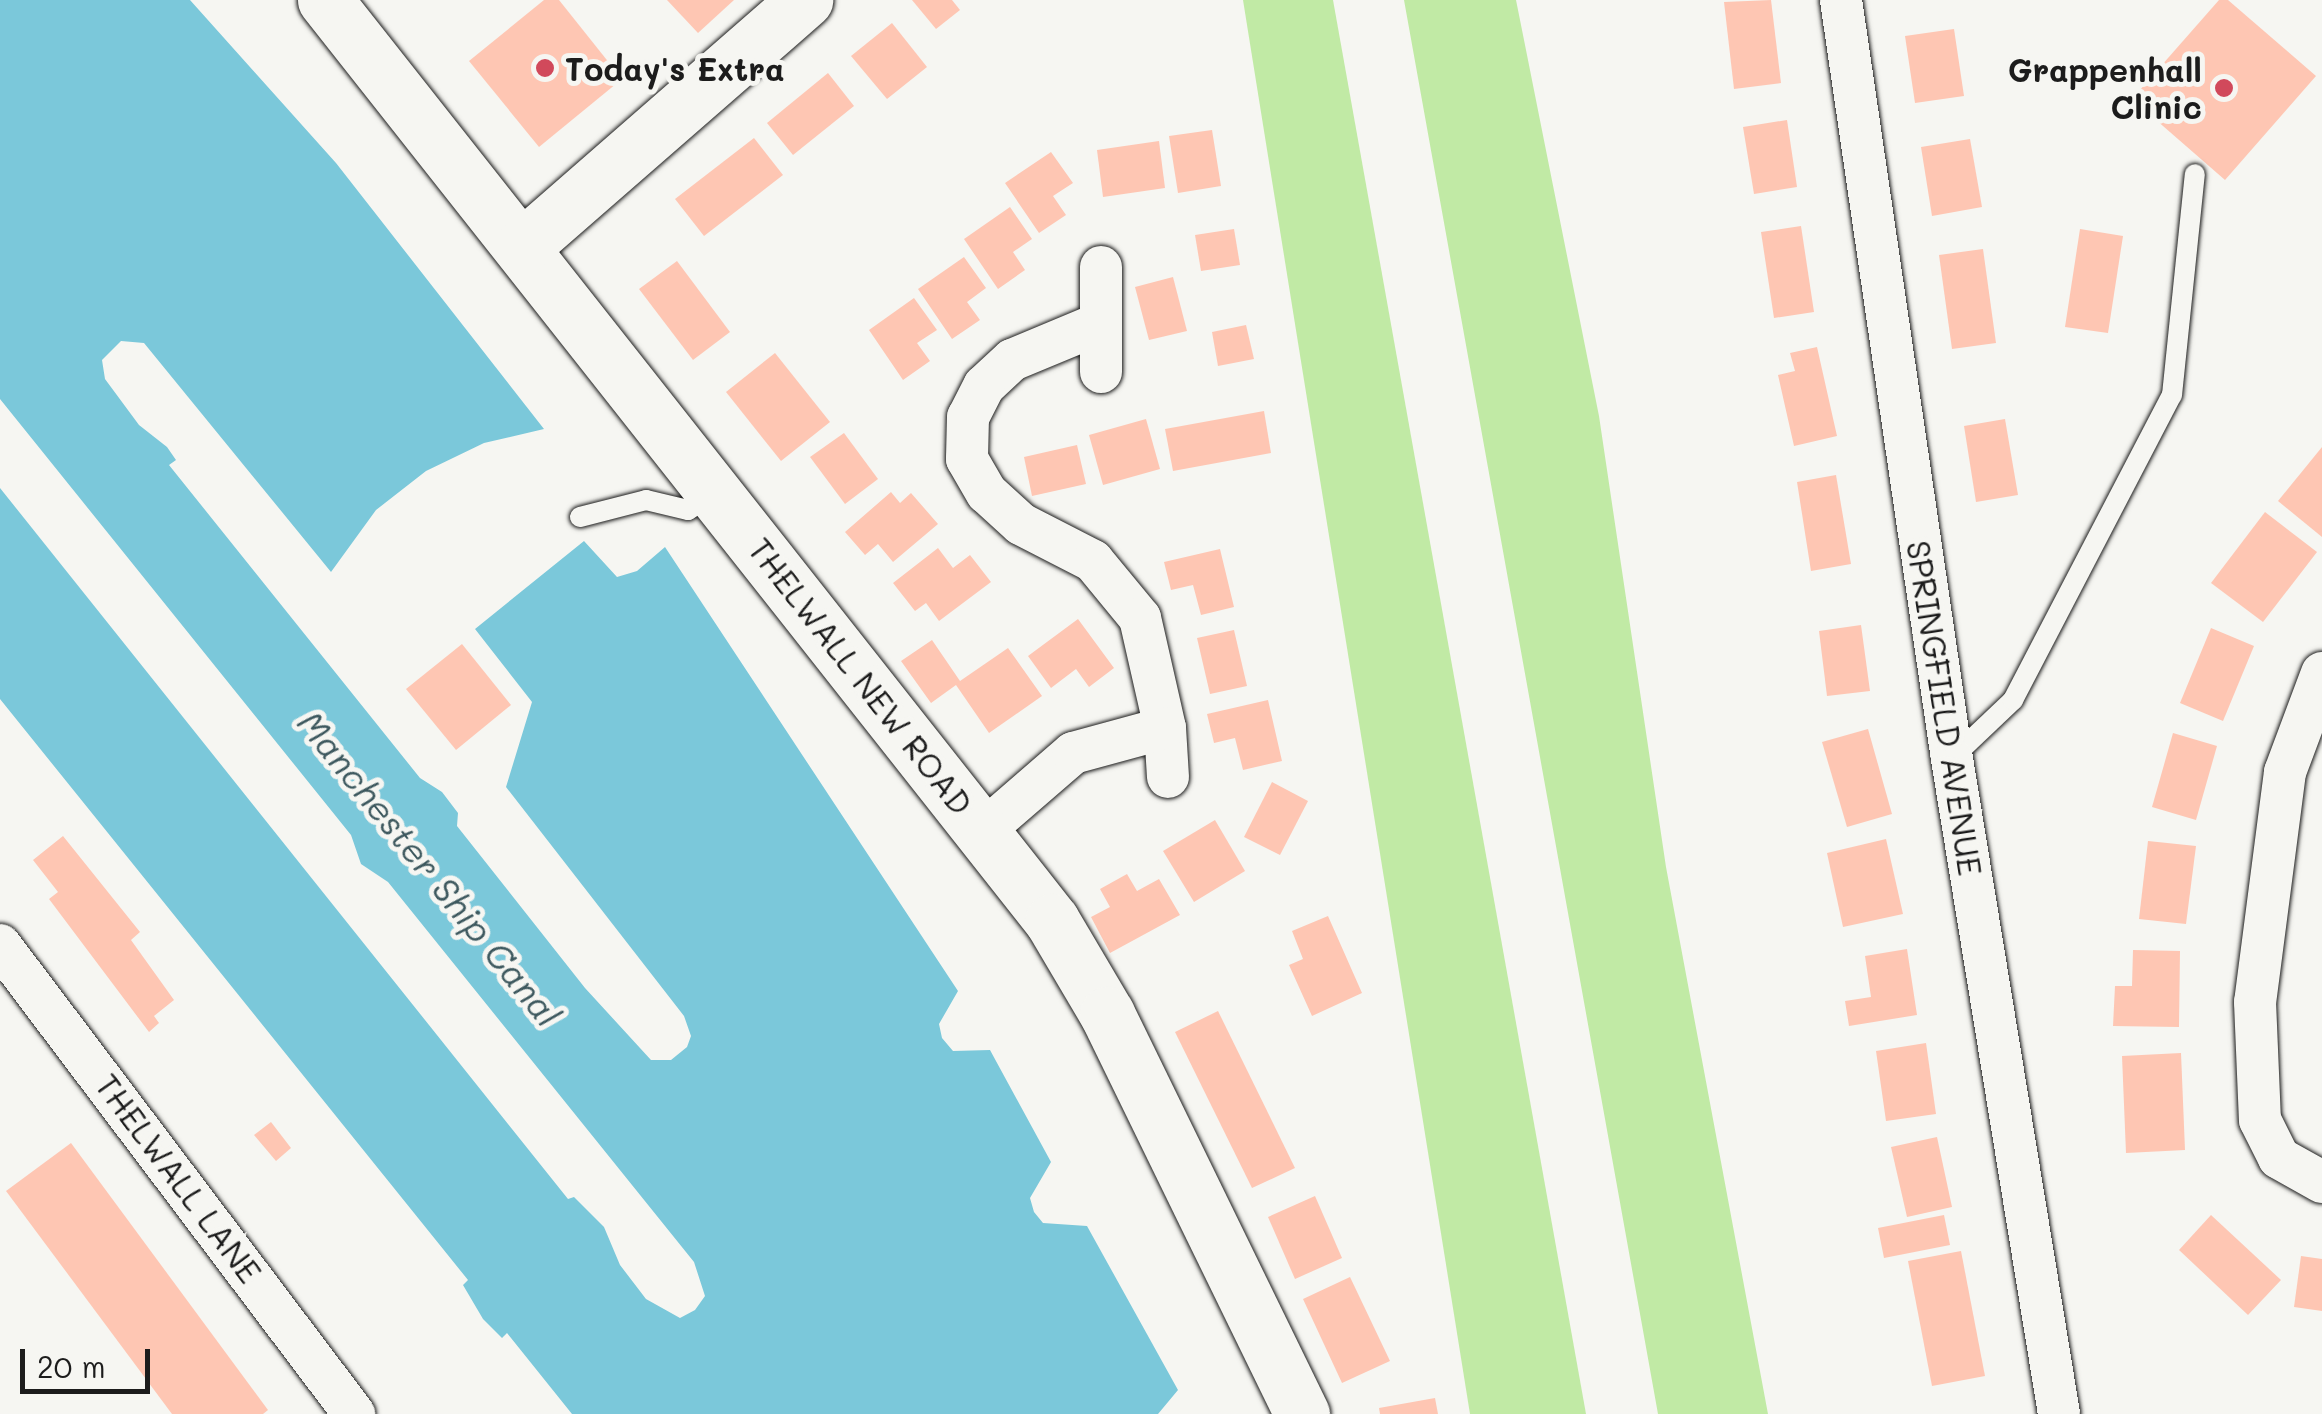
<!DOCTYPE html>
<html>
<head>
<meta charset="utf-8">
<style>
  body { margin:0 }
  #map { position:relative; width:2322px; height:1414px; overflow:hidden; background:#f6f6f2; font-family:Mali,sans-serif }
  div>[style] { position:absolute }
  .green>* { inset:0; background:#c1eaa5 }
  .water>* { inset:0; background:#7bc8da }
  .building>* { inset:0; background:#fec6b3 }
  .roads { filter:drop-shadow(0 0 2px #1c1c1c) drop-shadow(0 0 2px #1c1c1c) }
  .lane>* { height:20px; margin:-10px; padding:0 10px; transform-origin:10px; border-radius:10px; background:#f6f6f2 }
  .street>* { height:42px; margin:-21px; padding:0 21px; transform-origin:21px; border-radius:21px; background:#f6f6f2 }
  .secondary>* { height:55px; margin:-27.5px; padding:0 27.5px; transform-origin:27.5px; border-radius:27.5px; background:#f6f6f2 }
  .dots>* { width:28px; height:28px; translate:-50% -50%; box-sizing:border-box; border:5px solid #f6f6f2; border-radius:50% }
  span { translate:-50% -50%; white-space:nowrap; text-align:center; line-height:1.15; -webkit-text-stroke:10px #f6f6f2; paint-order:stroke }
  .poi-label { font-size:32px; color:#1c1c1c; font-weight:700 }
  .left { translate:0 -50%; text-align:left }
  .right { translate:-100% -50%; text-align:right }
  .street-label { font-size:32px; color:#1c1c1c }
  .water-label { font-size:35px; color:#3d585e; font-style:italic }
  .scale { position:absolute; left:20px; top:1349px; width:130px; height:45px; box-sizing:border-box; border:5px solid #1c1c1c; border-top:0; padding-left:12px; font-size:30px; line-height:35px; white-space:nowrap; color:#1c1c1c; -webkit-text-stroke:8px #f6f6f2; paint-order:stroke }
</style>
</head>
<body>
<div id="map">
  <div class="green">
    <div style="clip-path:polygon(1243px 0,1333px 0,1586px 1414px,1470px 1414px)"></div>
    <div style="clip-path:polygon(1404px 0,1516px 0,1599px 416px,1666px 867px,1768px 1414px,1658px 1414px)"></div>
  </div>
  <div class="water">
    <div style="clip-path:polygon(0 0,190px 0,336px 163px,544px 429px,484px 443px,426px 471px,376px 510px,331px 572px,144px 343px,121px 341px,102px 360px,105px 379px,139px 425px,167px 447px,176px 460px,169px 465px,420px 778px,442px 792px,458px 813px,457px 826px,585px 988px,651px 1060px,671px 1060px,687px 1047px,691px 1036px,684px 1016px,506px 787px,532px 702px,475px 629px,584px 541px,617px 577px,637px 571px,665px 547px,958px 991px,939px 1024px,942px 1038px,953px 1051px,990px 1050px,1051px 1162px,1030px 1198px,1034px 1212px,1043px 1223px,1087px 1226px,1178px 1390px,1158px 1414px,572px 1414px,507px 1333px,502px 1338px,483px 1319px,463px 1285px,468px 1280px,0 699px,0 488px,568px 1199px,574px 1197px,604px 1227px,620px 1265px,646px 1299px,680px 1318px,695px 1310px,705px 1296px,694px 1262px,388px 882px,361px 864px,351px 835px,0 399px)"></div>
  </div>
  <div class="building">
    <div style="clip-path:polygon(544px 0,559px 0,622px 79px,539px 147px,469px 61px)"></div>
    <div style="clip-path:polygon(667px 0,734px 0,698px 33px)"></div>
    <div style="clip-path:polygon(912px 0,952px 0,960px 10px,936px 29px)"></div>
    <div style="clip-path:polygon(1771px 0,1781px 83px,1734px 89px,1724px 2px)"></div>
    <div style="clip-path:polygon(2219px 0,2228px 0,2316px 76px,2225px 180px,2132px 99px)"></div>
    <div style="clip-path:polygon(892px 23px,927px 67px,887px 99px,851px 56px)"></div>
    <div style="clip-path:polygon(1954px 29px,1964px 96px,1915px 103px,1905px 36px)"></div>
    <div style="clip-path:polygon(828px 73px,854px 106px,793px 155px,767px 123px)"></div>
    <div style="clip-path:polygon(1787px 120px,1797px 187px,1754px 194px,1743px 127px)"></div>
    <div style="clip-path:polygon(1212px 130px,1221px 186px,1178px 193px,1169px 136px)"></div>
    <div style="clip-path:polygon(754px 138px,783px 175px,704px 236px,675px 199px)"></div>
    <div style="clip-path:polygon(1970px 139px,1982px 207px,1932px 216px,1921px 147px)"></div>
    <div style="clip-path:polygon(1159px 141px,1165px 188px,1103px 197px,1097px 150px)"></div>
    <div style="clip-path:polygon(1051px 152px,1073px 183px,1053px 196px,1066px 215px,1039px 233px,1005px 183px)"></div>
    <div style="clip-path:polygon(1010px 207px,1032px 239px,1013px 252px,1025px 270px,998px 289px,964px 239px)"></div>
    <div style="clip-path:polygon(1801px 226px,1814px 312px,1774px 318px,1761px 232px)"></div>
    <div style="clip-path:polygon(1234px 229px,1240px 265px,1201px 271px,1195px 235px)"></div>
    <div style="clip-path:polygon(2080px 229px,2123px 236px,2108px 333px,2065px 327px)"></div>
    <div style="clip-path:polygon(1983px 249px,1996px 343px,1952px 349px,1939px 255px)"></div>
    <div style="clip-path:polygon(964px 257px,986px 288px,967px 302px,980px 320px,952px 339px,918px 289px)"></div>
    <div style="clip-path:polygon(677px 261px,730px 332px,693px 360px,639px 289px)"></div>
    <div style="clip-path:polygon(1173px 277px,1187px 331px,1149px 340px,1135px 287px)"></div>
    <div style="clip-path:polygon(914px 298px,937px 330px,917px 343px,930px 361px,903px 380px,869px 330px)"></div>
    <div style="clip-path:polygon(1246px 325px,1254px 359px,1218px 366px,1212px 332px)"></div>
    <div style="clip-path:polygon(1817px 347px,1837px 436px,1794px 446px,1778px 375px,1795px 371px,1790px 353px)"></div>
    <div style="clip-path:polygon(775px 353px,830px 422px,781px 461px,726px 392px)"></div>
    <div style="clip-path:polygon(1264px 411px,1271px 453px,1173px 471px,1165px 429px)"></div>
    <div style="clip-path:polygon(1146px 419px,1160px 469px,1103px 485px,1089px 435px)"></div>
    <div style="clip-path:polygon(2005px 419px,2018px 495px,1976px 502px,1964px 426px)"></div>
    <div style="clip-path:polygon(844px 433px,878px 479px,845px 504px,810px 457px)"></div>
    <div style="clip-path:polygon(1077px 445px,1086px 484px,1032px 496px,1024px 457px)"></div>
    <div style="clip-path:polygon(2322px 447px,2322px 537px,2278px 501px)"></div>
    <div style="clip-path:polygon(1836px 475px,1851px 564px,1811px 571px,1797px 482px)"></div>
    <div style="clip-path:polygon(891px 492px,900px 503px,911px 493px,938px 524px,893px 562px,878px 544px,865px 555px,845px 532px)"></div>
    <div style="clip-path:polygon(2265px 512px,2317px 552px,2263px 622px,2211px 583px)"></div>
    <div style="clip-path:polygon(938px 548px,953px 568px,970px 555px,991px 582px,939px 621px,926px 603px,915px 611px,893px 583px)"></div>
    <div style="clip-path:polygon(1220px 549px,1234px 607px,1201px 615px,1193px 585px,1171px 590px,1164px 562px)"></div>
    <div style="clip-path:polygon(1078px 619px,1114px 668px,1089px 687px,1076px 669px,1051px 688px,1028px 656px)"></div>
    <div style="clip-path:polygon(1861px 625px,1870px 691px,1827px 696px,1819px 631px)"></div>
    <div style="clip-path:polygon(2211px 628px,2254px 646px,2223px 721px,2180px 703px)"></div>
    <div style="clip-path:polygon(1234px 630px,1247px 686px,1210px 694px,1197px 638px)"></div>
    <div style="clip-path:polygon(932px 640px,960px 681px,1008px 648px,1042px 696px,989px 733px,956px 685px,931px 703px,901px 661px)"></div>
    <div style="clip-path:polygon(462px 644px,511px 705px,456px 750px,406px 689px)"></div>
    <div style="clip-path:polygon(1268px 700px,1282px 761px,1243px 770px,1235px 738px,1214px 743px,1207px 714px)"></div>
    <div style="clip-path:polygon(1868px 729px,1892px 814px,1847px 827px,1822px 742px)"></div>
    <div style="clip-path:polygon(2173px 733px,2217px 746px,2196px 820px,2152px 807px)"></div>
    <div style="clip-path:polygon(1272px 782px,1308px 801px,1280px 855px,1244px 837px)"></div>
    <div style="clip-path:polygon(1215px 820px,1245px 871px,1194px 902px,1163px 851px)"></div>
    <div style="clip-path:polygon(63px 836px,140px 932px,131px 940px,174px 1000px,154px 1016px,159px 1023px,149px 1032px,49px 899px,58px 892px,33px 860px)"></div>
    <div style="clip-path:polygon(1886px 839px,1903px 914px,1843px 927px,1827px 853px)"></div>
    <div style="clip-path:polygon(2148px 841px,2196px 846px,2186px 924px,2139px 919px)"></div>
    <div style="clip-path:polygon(1127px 874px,1137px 891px,1159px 879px,1180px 915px,1110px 953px,1091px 917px,1110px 907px,1100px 889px)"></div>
    <div style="clip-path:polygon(1328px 916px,1362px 993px,1312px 1016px,1289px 965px,1303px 959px,1292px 931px)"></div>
    <div style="clip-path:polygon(1907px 949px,1917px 1015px,1849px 1026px,1845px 1001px,1871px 997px,1865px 956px)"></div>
    <div style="clip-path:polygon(2133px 950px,2180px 951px,2179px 1027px,2113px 1026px,2115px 986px,2132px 986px)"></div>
    <div style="clip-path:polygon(1218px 1011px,1295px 1168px,1252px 1188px,1175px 1032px)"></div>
    <div style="clip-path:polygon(1926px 1043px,1936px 1114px,1886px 1121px,1876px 1051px)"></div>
    <div style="clip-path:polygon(2181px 1053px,2185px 1150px,2126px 1153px,2122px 1056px)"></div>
    <div style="clip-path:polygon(271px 1122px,291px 1148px,276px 1161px,254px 1135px)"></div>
    <div style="clip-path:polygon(1937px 1137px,1952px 1207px,1907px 1217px,1891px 1147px)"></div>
    <div style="clip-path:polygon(71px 1143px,268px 1410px,263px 1414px,172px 1414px,6px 1191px)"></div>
    <div style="clip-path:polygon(1315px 1196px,1342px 1258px,1295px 1279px,1268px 1217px)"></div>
    <div style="clip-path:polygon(1944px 1215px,1950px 1245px,1884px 1258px,1878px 1228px)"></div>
    <div style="clip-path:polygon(2211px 1215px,2281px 1280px,2248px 1315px,2179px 1250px)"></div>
    <div style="clip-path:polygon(1961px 1251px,1985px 1376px,1932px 1386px,1908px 1261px)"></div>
    <div style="clip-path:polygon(2301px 1256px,2322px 1259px,2322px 1311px,2294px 1307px)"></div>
    <div style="clip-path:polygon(1350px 1277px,1390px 1361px,1342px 1383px,1303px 1299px)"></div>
    <div style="clip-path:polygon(1435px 1398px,1438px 1414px,1380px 1414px,1379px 1408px)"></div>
  </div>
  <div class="roads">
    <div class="lane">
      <div style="left:580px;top:517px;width:68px;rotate:-14.4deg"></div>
      <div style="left:646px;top:500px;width:43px;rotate:13.4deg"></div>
      <div style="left:688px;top:510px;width:31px;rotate:-33deg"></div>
      <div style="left:1953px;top:757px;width:83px;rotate:-43.5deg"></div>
      <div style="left:2013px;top:700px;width:344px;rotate:-62.5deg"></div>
      <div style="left:2172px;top:395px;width:222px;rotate:-84.1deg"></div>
    </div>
    <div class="street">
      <div style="left:1841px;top:0;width:767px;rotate:81.68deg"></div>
      <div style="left:1952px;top:759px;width:664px;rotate:80.72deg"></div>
      <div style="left:1101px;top:267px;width:105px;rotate:90deg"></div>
      <div style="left:1101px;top:323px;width:96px;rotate:157.4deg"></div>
      <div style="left:1012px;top:360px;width:38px;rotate:137deg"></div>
      <div style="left:984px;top:386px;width:35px;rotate:117deg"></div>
      <div style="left:968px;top:417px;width:42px;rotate:91.4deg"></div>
      <div style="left:967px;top:459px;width:39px;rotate:60deg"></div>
      <div style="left:987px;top:493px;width:46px;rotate:42.4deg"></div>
      <div style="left:1021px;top:524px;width:81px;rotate:27.2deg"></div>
      <div style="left:1093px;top:561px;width:74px;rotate:50.5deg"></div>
      <div style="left:1140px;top:618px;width:113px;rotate:77.2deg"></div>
      <div style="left:1165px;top:728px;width:49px;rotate:86.5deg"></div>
      <div style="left:2322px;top:673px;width:106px;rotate:110.5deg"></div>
      <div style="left:2285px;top:772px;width:232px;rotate:97.4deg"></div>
      <div style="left:2255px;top:1002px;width:118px;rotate:87.6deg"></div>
      <div style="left:2260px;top:1120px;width:42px;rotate:63.4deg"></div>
      <div style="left:2279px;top:1158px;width:49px;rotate:29.2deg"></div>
      <div style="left:983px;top:831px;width:119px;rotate:-40.9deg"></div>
      <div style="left:1073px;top:753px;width:95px;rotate:-15.2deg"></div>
      <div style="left:0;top:945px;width:588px;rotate:52.95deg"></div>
    </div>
    <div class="secondary">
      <div style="left:325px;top:0;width:1173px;rotate:51.71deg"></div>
      <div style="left:1052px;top:921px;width:108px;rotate:59.4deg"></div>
      <div style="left:1107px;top:1014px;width:445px;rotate:64deg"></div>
      <div style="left:522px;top:247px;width:376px;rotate:-41.1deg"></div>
    </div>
  </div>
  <div class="dots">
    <div style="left:545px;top:68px;background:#d1495b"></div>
    <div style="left:2224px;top:88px;background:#d1495b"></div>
  </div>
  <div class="poi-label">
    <span class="left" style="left:565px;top:68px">Today's Extra</span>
    <span class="right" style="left:2202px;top:88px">Grappenhall<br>Clinic</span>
  </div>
  <div class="street-label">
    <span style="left:861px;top:676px;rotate:52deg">THELWALL NEW ROAD</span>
    <span style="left:1945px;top:708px;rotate:81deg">SPRINGFIELD AVENUE</span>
    <span style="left:179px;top:1178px;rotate:53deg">THELWALL LANE</span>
  </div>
  <div class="water-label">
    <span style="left:430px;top:868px;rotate:51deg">Manchester Ship Canal</span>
  </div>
  <div class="scale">20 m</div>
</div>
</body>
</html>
